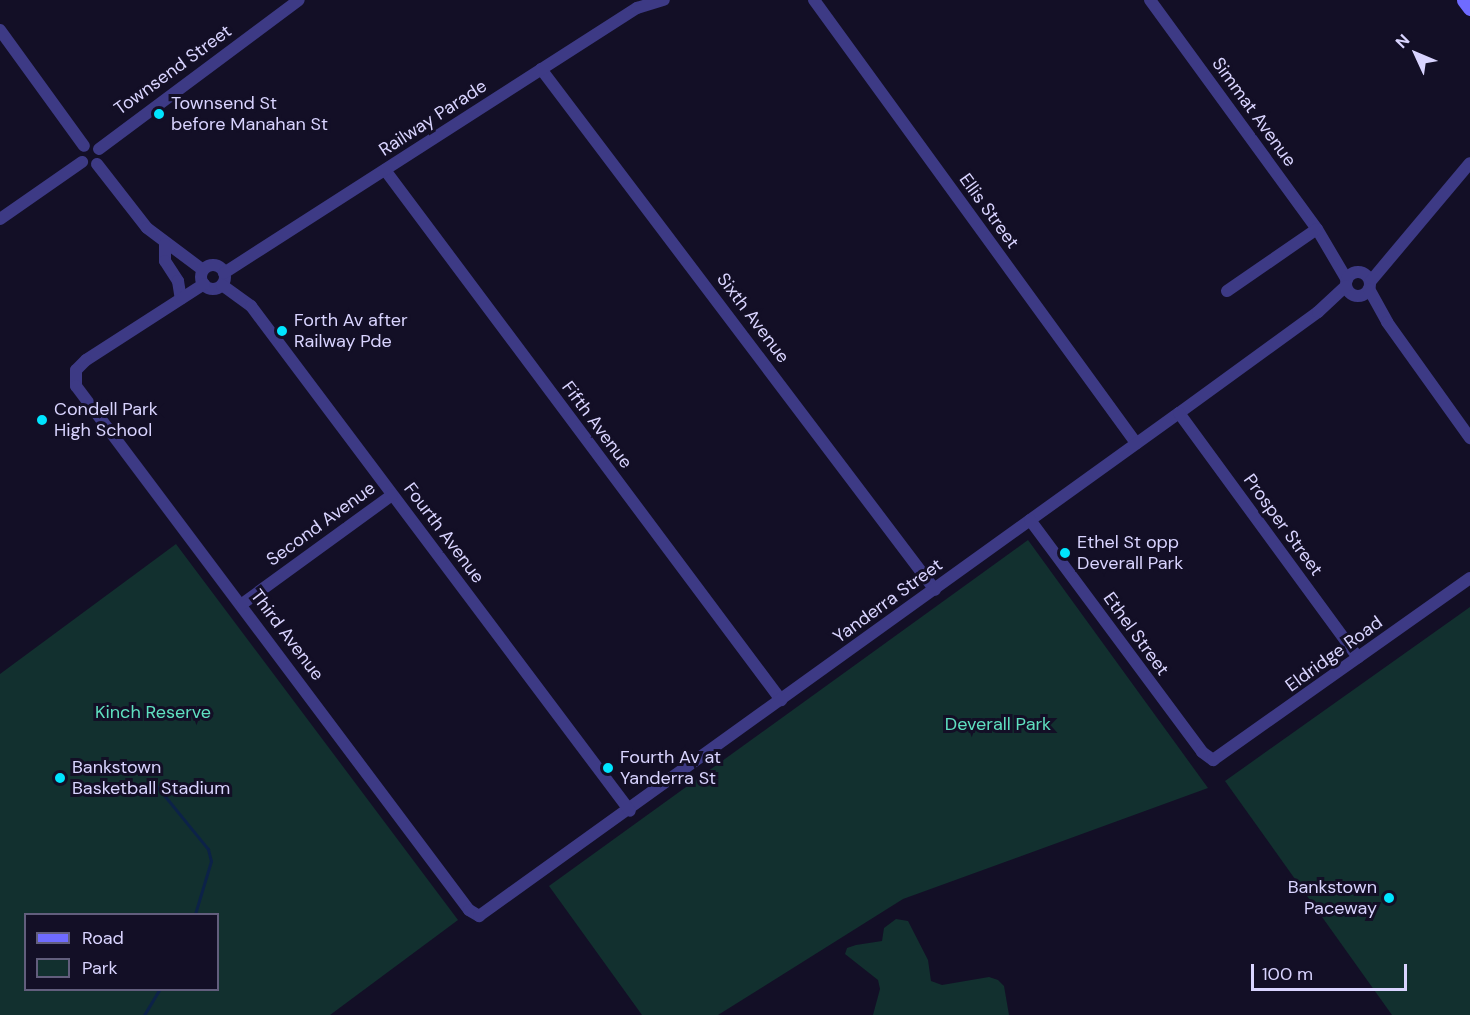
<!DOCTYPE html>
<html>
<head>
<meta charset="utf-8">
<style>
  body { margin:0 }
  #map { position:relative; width:1470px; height:1015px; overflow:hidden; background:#130f26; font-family:"DM Sans",sans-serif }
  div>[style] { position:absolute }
  .green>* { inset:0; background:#12302f }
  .stream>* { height:3px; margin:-1.5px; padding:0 1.5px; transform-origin:1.5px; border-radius:1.5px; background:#0c2248 }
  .minor>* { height:12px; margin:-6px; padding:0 6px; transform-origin:6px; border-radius:6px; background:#3d3a85 }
  .minor>.ring { margin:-6px; padding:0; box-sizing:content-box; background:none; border:12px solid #3d3a85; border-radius:50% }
  .secondary>* { height:15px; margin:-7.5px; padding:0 7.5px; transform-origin:7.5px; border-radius:7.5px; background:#6f6bff }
  .dots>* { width:16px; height:16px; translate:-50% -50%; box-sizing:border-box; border:3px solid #130f26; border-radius:50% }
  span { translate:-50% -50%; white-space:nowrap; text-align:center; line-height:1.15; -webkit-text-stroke:6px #130f26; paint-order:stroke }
  .street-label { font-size:18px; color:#d9d4ff }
  .poi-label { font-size:18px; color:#d9d4ff }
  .left { translate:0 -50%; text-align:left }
  .right { translate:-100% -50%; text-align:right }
  .park-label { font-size:18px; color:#5fe0c0 }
  .legend { position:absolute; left:24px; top:913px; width:195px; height:78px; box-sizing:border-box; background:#130f26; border:2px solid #625e7d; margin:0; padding:8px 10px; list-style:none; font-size:18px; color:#d9d4ff }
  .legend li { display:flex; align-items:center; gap:12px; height:30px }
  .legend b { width:30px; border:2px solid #625e7d }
  .north { position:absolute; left:1386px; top:24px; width:60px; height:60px; -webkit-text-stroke:4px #130f26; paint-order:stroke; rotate:314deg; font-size:16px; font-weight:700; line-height:24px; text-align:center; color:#d9d4ff }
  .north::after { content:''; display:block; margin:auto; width:21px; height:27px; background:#d9d4ff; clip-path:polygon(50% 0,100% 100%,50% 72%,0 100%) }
  .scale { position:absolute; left:1251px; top:964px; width:156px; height:27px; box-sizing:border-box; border:3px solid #d9d4ff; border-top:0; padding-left:8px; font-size:18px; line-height:21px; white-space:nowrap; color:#d9d4ff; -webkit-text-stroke:4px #130f26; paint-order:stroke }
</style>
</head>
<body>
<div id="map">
  <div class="green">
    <div style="clip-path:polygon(1028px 540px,1208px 788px,903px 899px,718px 1015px,642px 1015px,549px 886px)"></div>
    <div style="clip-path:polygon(evenodd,176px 544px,458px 920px,330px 1015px,0 1015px,0 674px,176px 544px,26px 914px,218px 914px,218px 990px,26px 990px,26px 914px)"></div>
    <div style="clip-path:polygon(1470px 607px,1470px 1015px,1392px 1015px,1225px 781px)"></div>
    <div style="clip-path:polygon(896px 919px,908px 921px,928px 960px,931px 981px,942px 985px,989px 977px,998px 980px,1004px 986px,1009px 1015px,873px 1015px,880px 989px,878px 980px,845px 954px,847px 948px,856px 945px,882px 941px,884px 928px)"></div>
  </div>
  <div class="stream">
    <div style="left:155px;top:784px;width:84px;rotate:50.8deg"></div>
    <div style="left:208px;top:849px;width:12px;rotate:76deg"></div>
    <div style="left:211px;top:861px;width:55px;rotate:106.8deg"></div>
    <div style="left:144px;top:1015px;width:29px;rotate:-59deg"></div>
  </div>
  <div class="minor">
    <div style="left:814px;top:0;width:548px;rotate:53.99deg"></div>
    <div style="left:1150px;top:0;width:283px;rotate:53.9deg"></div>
    <div style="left:1317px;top:229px;width:59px;rotate:59.5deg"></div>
    <div style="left:0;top:30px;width:143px;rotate:54.1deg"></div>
    <div style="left:541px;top:69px;width:653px;rotate:52.9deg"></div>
    <div style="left:99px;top:149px;width:249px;rotate:-36.7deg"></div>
    <div style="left:97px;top:164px;width:81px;rotate:52deg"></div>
    <div style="left:147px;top:228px;width:70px;rotate:36.9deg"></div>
    <div style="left:385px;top:170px;width:662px;rotate:53.23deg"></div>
    <div style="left:0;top:219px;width:100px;rotate:-34.8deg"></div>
    <div style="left:165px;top:244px;width:17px;rotate:90deg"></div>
    <div style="left:165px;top:261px;width:24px;rotate:57deg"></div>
    <div style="left:178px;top:281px;width:18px;rotate:81deg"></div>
    <div class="ring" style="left:201px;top:265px;width:12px;height:12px"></div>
    <div class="ring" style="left:1346px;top:272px;width:12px;height:12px"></div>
    <div style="left:224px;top:273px;width:491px;rotate:-32.7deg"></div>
    <div style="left:637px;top:8px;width:28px;rotate:-17deg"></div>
    <div style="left:1370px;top:282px;width:155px;rotate:-50deg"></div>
    <div style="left:204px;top:284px;width:140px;rotate:147.2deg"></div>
    <div style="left:86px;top:360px;width:14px;rotate:135deg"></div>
    <div style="left:76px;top:370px;width:16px;rotate:90deg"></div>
    <div style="left:76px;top:386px;width:655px;rotate:53.13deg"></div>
    <div style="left:469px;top:910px;width:12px;rotate:31deg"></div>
    <div style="left:479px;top:916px;width:862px;rotate:-35.7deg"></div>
    <div style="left:1179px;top:413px;width:172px;rotate:-36deg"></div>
    <div style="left:1318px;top:312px;width:38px;rotate:-43deg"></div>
    <div style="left:222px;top:285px;width:36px;rotate:36deg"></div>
    <div style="left:251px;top:306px;width:631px;rotate:53.11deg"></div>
    <div style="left:1369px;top:289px;width:38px;rotate:61deg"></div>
    <div style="left:1387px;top:322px;width:143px;rotate:54.4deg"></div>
    <div style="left:1227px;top:291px;width:109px;rotate:-34.6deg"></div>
    <div style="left:1179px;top:413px;width:303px;rotate:53.8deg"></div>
    <div style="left:1030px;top:520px;width:289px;rotate:53.4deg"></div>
    <div style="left:1202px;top:752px;width:14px;rotate:36deg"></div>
    <div style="left:1213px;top:760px;width:315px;rotate:-35.3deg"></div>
    <div style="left:242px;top:604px;width:185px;rotate:-36deg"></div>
  </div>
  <div class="secondary">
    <div style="left:1464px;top:0;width:10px;rotate:53deg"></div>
  </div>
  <div class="dots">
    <div style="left:159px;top:114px;background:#00e5ff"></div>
    <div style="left:282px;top:331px;background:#00e5ff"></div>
    <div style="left:42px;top:420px;background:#00e5ff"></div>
    <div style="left:1065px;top:553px;background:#00e5ff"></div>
    <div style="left:608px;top:768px;background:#00e5ff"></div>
    <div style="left:60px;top:778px;background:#00e5ff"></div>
    <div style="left:1389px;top:898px;background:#00e5ff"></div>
  </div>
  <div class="street-label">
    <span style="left:173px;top:70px;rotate:-36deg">Townsend Street</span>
    <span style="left:1254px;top:112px;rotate:54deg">Simmat Avenue</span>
    <span style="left:433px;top:118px;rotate:-33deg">Railway Parade</span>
    <span style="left:989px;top:211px;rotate:54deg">Ellis Street</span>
    <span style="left:753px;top:318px;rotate:53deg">Sixth Avenue</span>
    <span style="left:597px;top:425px;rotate:53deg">Fifth Avenue</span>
    <span style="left:321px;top:524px;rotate:-36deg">Second Avenue</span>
    <span style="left:1283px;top:525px;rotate:54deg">Prosper Street</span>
    <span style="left:444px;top:533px;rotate:53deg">Fourth Avenue</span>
    <span style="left:888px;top:601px;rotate:-36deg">Yanderra Street</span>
    <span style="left:1136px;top:634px;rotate:54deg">Ethel Street</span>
    <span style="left:287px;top:635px;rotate:53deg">Third Avenue</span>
    <span style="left:1334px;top:654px;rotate:-36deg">Eldridge Road</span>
  </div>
  <div class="poi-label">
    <span class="left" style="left:171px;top:114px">Townsend St<br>before Manahan St</span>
    <span class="left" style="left:294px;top:331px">Forth Av after<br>Railway Pde</span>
    <span class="left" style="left:54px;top:420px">Condell Park<br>High School</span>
    <span class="left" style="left:1077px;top:553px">Ethel St opp<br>Deverall Park</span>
    <span class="left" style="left:620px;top:768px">Fourth Av at<br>Yanderra St</span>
    <span class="left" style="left:72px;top:778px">Bankstown<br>Basketball Stadium</span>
    <span class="right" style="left:1377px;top:898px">Bankstown<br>Paceway</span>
  </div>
  <div class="park-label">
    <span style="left:153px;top:712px">Kinch Reserve</span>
    <span style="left:998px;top:724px">Deverall Park</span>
  </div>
  <ul class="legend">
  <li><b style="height:8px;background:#6f6bff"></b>Road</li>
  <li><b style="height:16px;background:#12302f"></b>Park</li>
  </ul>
  <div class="north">N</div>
  <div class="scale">100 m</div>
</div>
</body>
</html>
